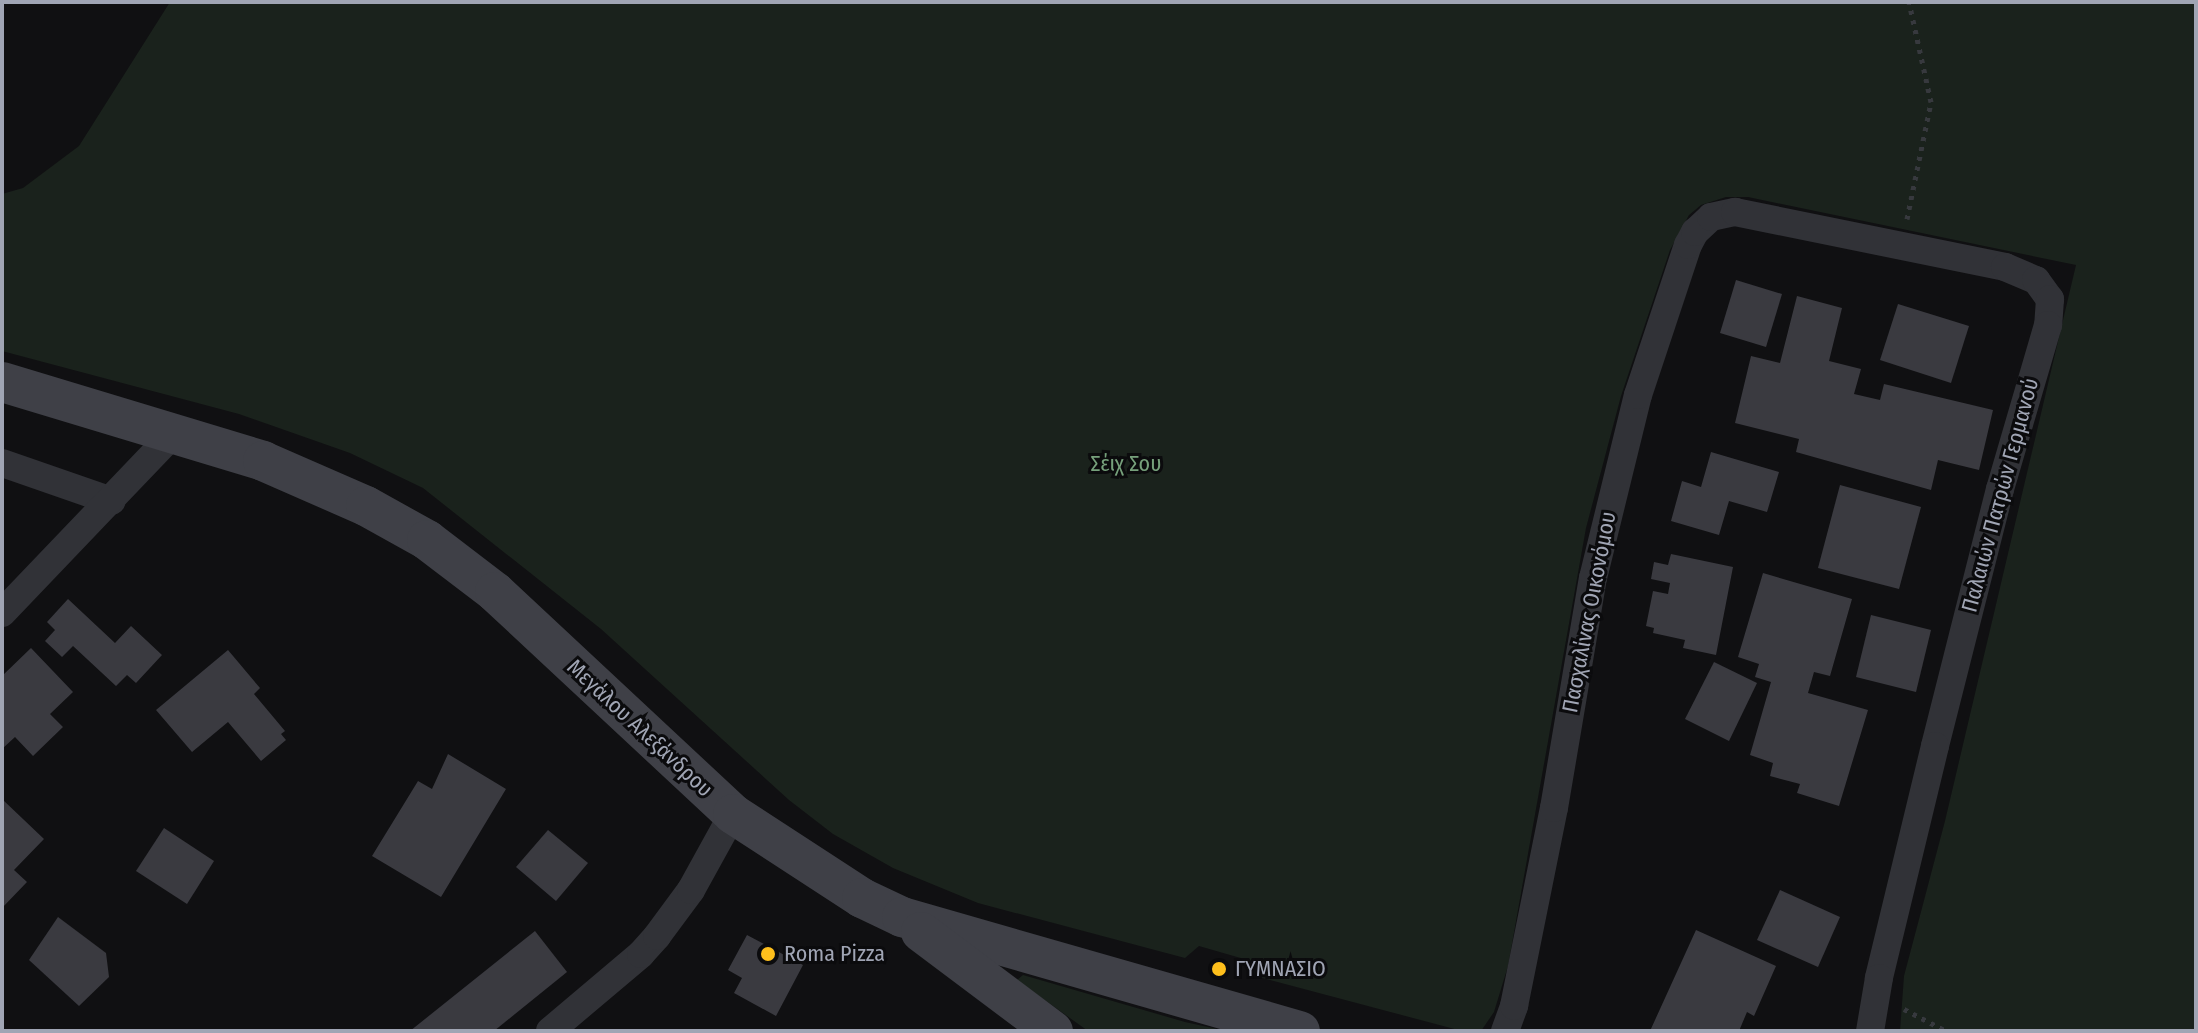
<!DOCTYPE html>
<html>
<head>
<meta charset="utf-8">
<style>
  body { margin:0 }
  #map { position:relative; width:2198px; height:1033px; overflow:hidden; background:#101012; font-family:"Fira Sans Condensed",sans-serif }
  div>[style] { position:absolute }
  .green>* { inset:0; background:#1a221c }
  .building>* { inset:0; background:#3a3a40 }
  .path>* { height:5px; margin-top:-2.5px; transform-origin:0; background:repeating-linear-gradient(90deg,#37393e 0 4px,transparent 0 10px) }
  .street>* { height:28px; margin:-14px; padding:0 14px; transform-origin:14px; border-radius:14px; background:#313237 }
  .secondary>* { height:40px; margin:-20px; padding:0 20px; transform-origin:20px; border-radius:20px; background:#3f4047 }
  .dots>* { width:22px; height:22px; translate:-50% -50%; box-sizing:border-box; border:4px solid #0b0b0d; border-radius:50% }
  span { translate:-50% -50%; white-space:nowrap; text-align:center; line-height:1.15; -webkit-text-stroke:6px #0b0b0d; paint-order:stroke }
  .park-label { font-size:22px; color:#76a07b }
  .street-label { font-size:22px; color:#a0a5b4 }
  .poi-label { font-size:22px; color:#a0a5b4 }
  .left { translate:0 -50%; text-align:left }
  .frame { position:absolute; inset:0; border:4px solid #a0a5b4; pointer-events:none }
</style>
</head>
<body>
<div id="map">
  <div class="green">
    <div style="clip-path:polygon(170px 2px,2196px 2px,2196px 1031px,1900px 1031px,1904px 976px,1945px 821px,2076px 265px,1748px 197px,1726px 197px,1701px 205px,1689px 215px,1670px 250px,1621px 396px,1586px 528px,1508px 966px,1494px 1012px,1481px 1031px,1462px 1031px,1251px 975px,1244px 959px,1199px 946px,1185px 958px,978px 903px,893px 868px,833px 834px,789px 800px,601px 629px,423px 488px,350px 453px,239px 414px,2px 351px,2px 194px,23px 188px,79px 146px)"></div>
    <div style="clip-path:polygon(1023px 975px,1185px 1022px,1226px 1031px,1088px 1031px,1017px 980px)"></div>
  </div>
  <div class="building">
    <div style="clip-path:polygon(1736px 280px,1782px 294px,1766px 347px,1720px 333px)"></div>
    <div style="clip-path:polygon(1797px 296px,1842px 308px,1829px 361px,1861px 369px,1854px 394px,1880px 400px,1884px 384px,1993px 410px,1979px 470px,1938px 460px,1931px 490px,1796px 452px,1799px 439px,1735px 423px,1751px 356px,1780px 363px)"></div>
    <div style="clip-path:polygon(1898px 304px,1969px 326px,1951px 383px,1880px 360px)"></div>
    <div style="clip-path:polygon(1711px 452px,1779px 472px,1767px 512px,1729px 501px,1719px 535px,1671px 521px,1682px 481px,1701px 487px)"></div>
    <div style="clip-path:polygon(1840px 485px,1921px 507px,1899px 589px,1818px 568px)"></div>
    <div style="clip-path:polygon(1671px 554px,1733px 567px,1716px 655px,1683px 648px,1685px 640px,1653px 633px,1654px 628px,1646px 626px,1653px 591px,1668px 594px,1670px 583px,1651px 579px,1654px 562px,1668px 565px)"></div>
    <div style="clip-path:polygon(1763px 573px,1852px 599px,1830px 676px,1814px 672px,1808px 693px,1868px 710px,1839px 806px,1797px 793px,1800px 784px,1770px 776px,1773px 763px,1750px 755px,1771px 682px,1755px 677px,1759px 664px,1738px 657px)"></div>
    <div style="clip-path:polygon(68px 599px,115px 643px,131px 626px,162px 655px,136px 683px,127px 675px,116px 686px,73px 646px,62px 657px,45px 641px,55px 630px,47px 622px)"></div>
    <div style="clip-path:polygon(1871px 615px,1931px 630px,1916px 692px,1856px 677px)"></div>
    <div style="clip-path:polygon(31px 648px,73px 692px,50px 714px,63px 727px,33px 756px,15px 737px,2px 749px,2px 676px)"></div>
    <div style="clip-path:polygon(228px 650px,260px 688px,254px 694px,285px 731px,281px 734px,286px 740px,261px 761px,228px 722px,192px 752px,156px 710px)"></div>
    <div style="clip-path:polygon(1714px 662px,1757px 683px,1729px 741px,1685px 719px)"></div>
    <div style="clip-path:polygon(448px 754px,506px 789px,441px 897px,372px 856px,418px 781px,432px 789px)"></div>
    <div style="clip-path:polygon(2px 799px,44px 839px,14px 870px,27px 882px,2px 908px)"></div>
    <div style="clip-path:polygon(164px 828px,214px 861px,187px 904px,136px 871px)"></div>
    <div style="clip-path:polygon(548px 830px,588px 863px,556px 901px,516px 867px)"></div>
    <div style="clip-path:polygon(1780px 890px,1840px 917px,1818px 967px,1757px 940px)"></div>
    <div style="clip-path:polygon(58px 917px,106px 953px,109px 977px,79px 1006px,29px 960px)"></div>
    <div style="clip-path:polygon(1696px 930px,1776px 966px,1754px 1016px,1747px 1012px,1739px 1031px,1650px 1031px)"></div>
    <div style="clip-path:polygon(535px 931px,567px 972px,494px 1031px,410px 1031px)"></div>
    <div style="clip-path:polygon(747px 935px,803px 965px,776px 1016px,734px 993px,742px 978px,728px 970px)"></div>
  </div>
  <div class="path">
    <div style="left:1907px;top:219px;width:119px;rotate:-78.4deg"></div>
    <div style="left:1931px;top:102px;width:102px;rotate:-102.4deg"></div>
    <div style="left:1904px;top:1009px;width:47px;rotate:27.6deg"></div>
  </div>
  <div class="street">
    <div style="left:2px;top:463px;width:116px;rotate:19.1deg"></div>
    <div style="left:2px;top:613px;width:248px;rotate:-46.3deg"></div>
    <div style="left:550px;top:1031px;width:119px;rotate:-40.2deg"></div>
    <div style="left:641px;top:954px;width:24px;rotate:-48deg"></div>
    <div style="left:657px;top:936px;width:57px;rotate:-53.5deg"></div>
    <div style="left:691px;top:890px;width:87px;rotate:-61.1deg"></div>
    <div style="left:1505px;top:1031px;width:27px;rotate:-70deg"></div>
    <div style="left:1514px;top:1006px;width:202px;rotate:-78.6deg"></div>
    <div style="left:1554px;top:808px;width:233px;rotate:-80.4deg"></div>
    <div style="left:1593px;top:578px;width:188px;rotate:-76.2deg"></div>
    <div style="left:1638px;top:395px;width:158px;rotate:-71.6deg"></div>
    <div style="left:1688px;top:245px;width:15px;rotate:-62deg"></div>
    <div style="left:1695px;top:232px;width:22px;rotate:-43deg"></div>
    <div style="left:1711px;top:217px;width:25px;rotate:-12deg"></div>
    <div style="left:1735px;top:212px;width:276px;rotate:11.5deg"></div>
    <div style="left:2005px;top:267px;width:34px;rotate:23deg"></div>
    <div style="left:2036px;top:280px;width:24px;rotate:54deg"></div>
    <div style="left:2050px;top:299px;width:26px;rotate:94deg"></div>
    <div style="left:2048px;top:325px;width:171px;rotate:106.3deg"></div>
    <div style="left:2000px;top:489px;width:265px;rotate:104.2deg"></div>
    <div style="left:1935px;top:746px;width:239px;rotate:103.6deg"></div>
    <div style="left:1879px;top:978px;width:54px;rotate:99.6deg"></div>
  </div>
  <div class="secondary">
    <div style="left:2px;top:382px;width:273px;rotate:16.8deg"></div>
    <div style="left:263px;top:461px;width:112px;rotate:23.6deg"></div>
    <div style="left:366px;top:506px;width:70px;rotate:29.1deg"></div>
    <div style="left:427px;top:540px;width:86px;rotate:37.4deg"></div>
    <div style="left:495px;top:592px;width:325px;rotate:43deg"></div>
    <div style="left:733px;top:814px;width:154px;rotate:33.1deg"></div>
    <div style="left:862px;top:898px;width:44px;rotate:25.4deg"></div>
    <div style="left:902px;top:917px;width:414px;rotate:16deg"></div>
    <div style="left:921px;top:932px;width:165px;rotate:36.9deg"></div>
  </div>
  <div class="dots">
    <div style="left:768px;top:954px;background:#febf1c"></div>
    <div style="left:1219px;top:969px;background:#febf1c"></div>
  </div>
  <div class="park-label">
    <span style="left:1126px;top:464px">Σέιχ Σου</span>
  </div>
  <div class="street-label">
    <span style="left:2000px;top:495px;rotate:-75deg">Παλαιών Πατρών Γερμανού</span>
    <span style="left:1589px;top:612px;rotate:-79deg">Πασχαλίνας Οικονόμου</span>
    <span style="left:640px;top:728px;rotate:43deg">Μεγάλου Αλεξάνδρου</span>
  </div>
  <div class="poi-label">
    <span class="left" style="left:784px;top:954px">Roma Pizza</span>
    <span class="left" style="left:1235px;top:969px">ΓΥΜΝΑΣΙΟ</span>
  </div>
  <div class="frame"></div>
</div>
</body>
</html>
